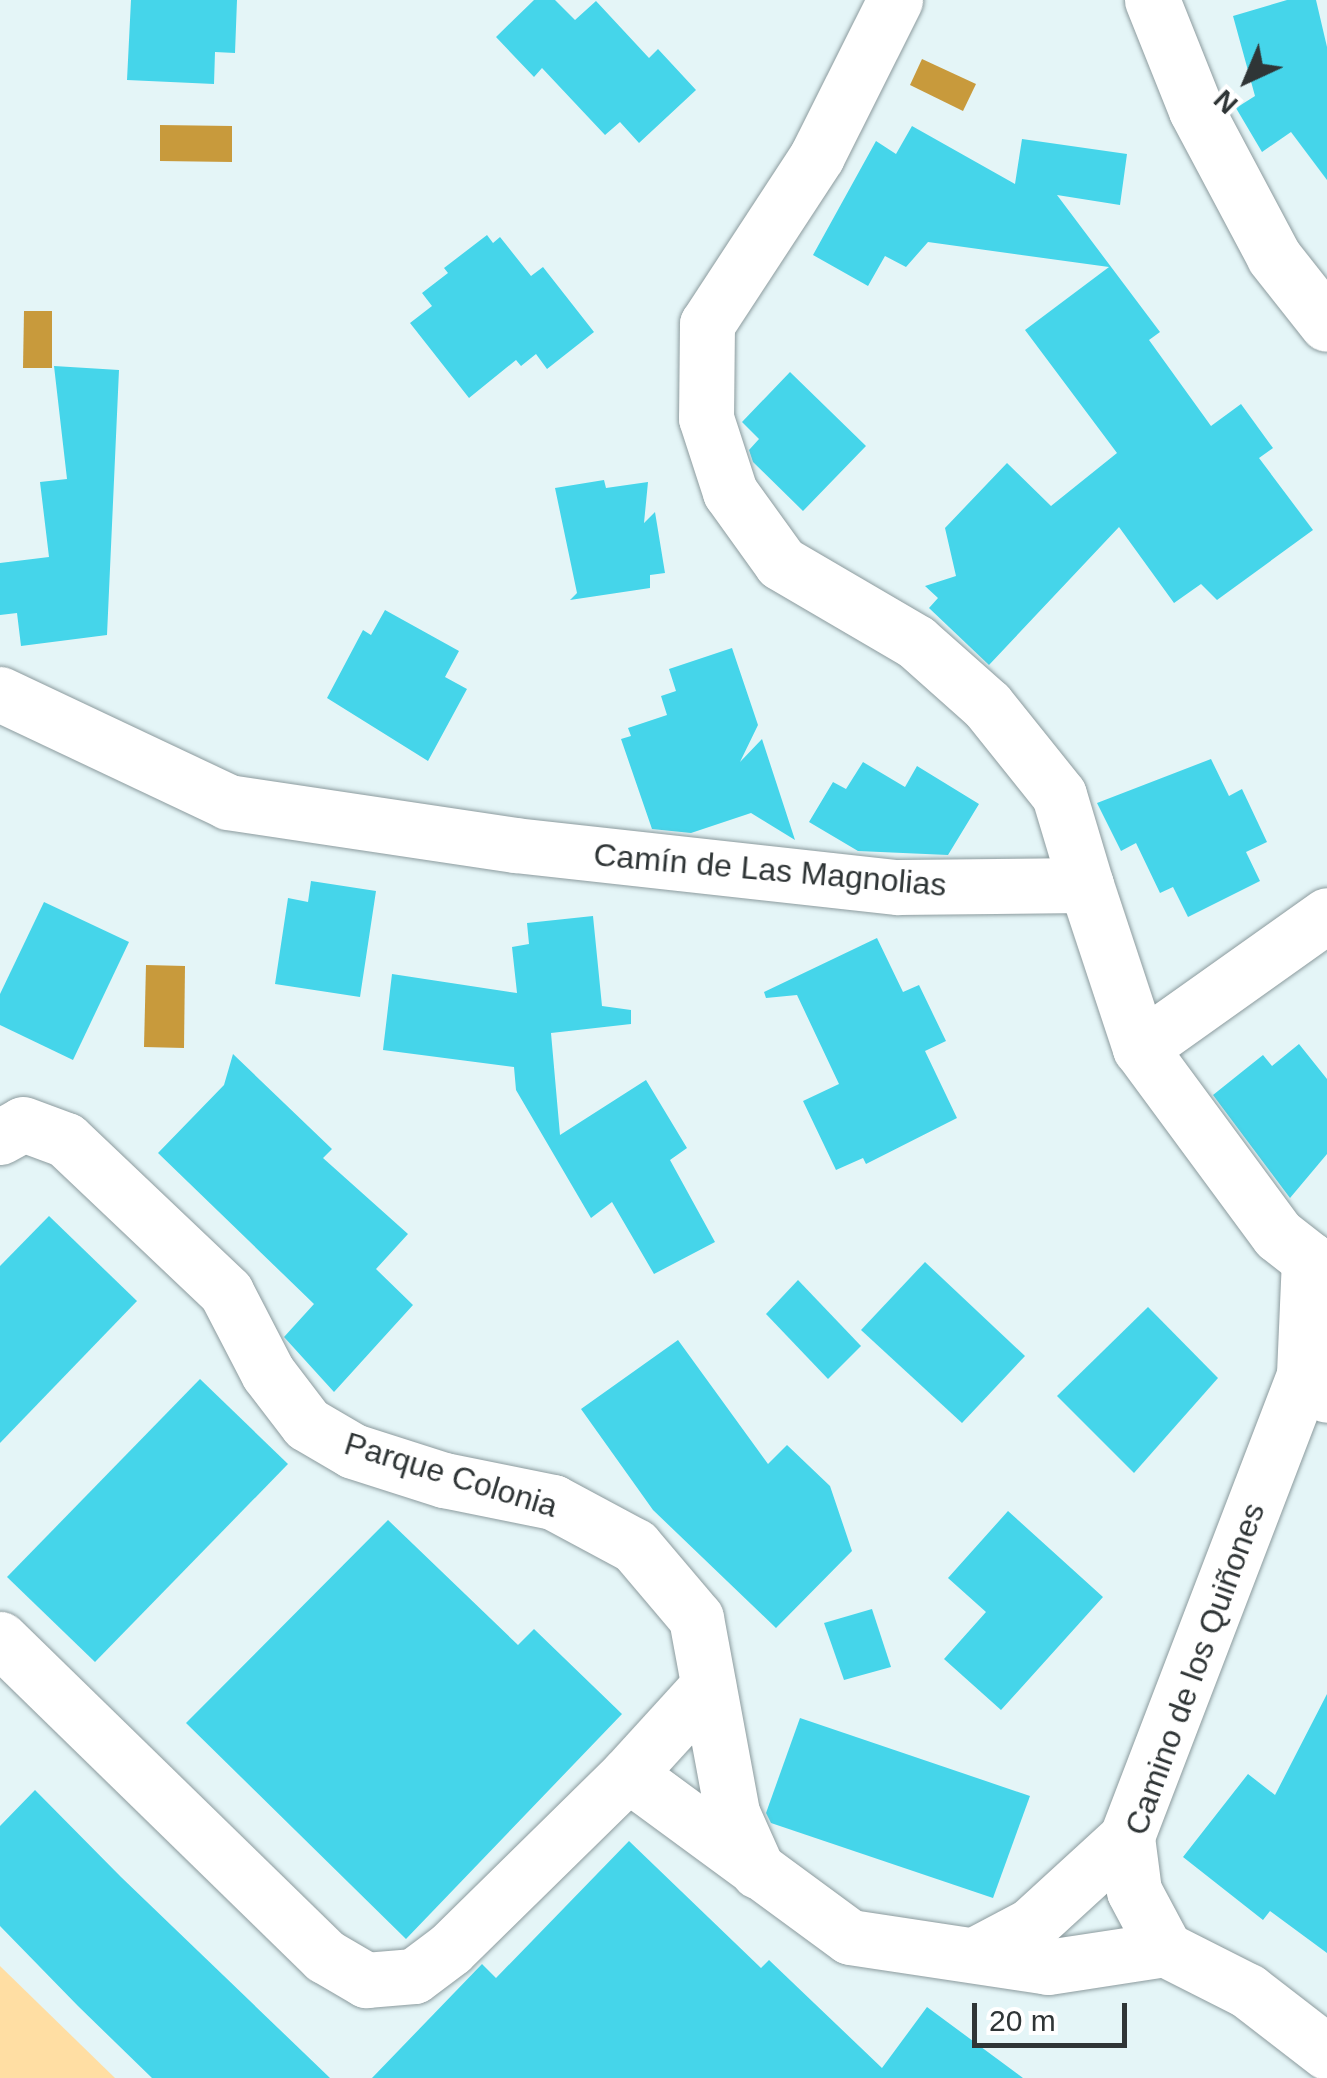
<!DOCTYPE html>
<html>
<head>
<meta charset="utf-8">
<style>
  body { margin:0 }
  #map { position:relative; width:1327px; height:2078px; overflow:hidden; background:#e4f5f7; font-family:Helvetica,sans-serif }
  div>[style] { position:absolute }
  .green>* { inset:0; background:#ffdea3 }
  .water>* { inset:0; background:#c89a3c }
  .building>* { inset:0; background:#45d5ea }
  .roads { filter:drop-shadow(0 0 2px #8c9b9e) drop-shadow(0 0 2px #8c9b9e) }
  .street>* { height:55px; margin:-27.5px; padding:0 27.5px; transform-origin:27.5px; border-radius:27.5px; background:#fff }
  span { translate:-50% -50%; white-space:nowrap; text-align:center; line-height:1.15; -webkit-text-stroke:8px #fff; paint-order:stroke }
  .street-label { font-size:32px; color:#2f3536 }
  .north { position:absolute; left:1197px; top:30px; width:100px; height:100px; -webkit-text-stroke:8px #fff; paint-order:stroke; rotate:224deg; font-size:28px; font-weight:700; line-height:40px; text-align:center; color:#2f3536 }
  .north::after { content:''; display:block; margin:auto; width:35px; height:45px; background:#2f3536; clip-path:polygon(50% 0,100% 100%,50% 72%,0 100%) }
  .scale { position:absolute; left:972px; top:2003px; width:155px; height:45px; box-sizing:border-box; border:5px solid #2f3536; border-top:0; padding-left:12px; font-size:30px; line-height:35px; white-space:nowrap; color:#2f3536; -webkit-text-stroke:8px #fff; paint-order:stroke }
</style>
</head>
<body>
<div id="map">
  <div class="green">
    <div style="clip-path:polygon(0 1966px,115px 2078px,0 2078px)"></div>
  </div>
  <div class="water">
    <div style="clip-path:polygon(922px 59px,976px 84px,963px 111px,910px 85px)"></div>
    <div style="clip-path:polygon(160px 125px,232px 126px,232px 162px,160px 161px)"></div>
    <div style="clip-path:polygon(24px 311px,52px 311px,52px 368px,23px 368px)"></div>
    <div style="clip-path:polygon(146px 965px,185px 966px,184px 1048px,144px 1047px)"></div>
  </div>
  <div class="building">
    <div style="clip-path:polygon(131px 0,237px 0,235px 53px,215px 52px,214px 84px,127px 80px)"></div>
    <div style="clip-path:polygon(534px 0,555px 0,575px 20px,596px 1px,649px 58px,658px 49px,696px 90px,639px 143px,620px 122px,605px 135px,542px 68px,534px 77px,496px 37px)"></div>
    <div style="clip-path:polygon(1287px 0,1316px 0,1327px 47px,1327px 180px,1291px 132px,1262px 152px,1236px 108px,1255px 96px,1233px 16px)"></div>
    <div style="clip-path:polygon(912px 126px,1015px 184px,1022px 139px,1127px 154px,1120px 205px,1057px 195px,1160px 332px,1149px 340px,1211px 426px,1241px 404px,1273px 448px,1259px 458px,1313px 530px,1217px 600px,1201px 584px,1174px 603px,1119px 527px,989px 665px,929px 608px,938px 598px,925px 586px,956px 576px,945px 528px,1007px 463px,1051px 506px,1117px 453px,1025px 330px,1109px 267px,928px 242px,906px 267px,885px 256px,868px 286px,813px 255px,876px 141px,896px 154px)"></div>
    <div style="clip-path:polygon(487px 235px,493px 243px,500px 237px,531px 276px,543px 267px,594px 332px,547px 369px,536px 354px,521px 366px,516px 360px,469px 398px,410px 323px,432px 306px,422px 293px,448px 273px,444px 268px)"></div>
    <div style="clip-path:polygon(54px 366px,119px 370px,107px 635px,21px 646px,17px 613px,0 615px,0 563px,49px 557px,40px 482px,67px 479px)"></div>
    <div style="clip-path:polygon(790px 372px,866px 446px,803px 511px,753px 462px,749px 450px,759px 439px,742px 422px)"></div>
    <div style="clip-path:polygon(604px 480px,606px 488px,648px 482px,644px 523px,655px 512px,665px 573px,650px 575px,650px 588px,570px 600px,577px 593px,555px 488px)"></div>
    <div style="clip-path:polygon(385px 610px,459px 651px,445px 677px,467px 689px,428px 761px,327px 698px,363px 630px,371px 635px)"></div>
    <div style="clip-path:polygon(732px 648px,758px 725px,740px 762px,762px 739px,795px 840px,751px 813px,691px 833px,652px 829px,621px 739px,631px 736px,628px 728px,667px 715px,661px 696px,676px 691px,669px 669px)"></div>
    <div style="clip-path:polygon(1211px 759px,1229px 796px,1242px 789px,1267px 842px,1246px 852px,1260px 881px,1188px 917px,1173px 887px,1160px 893px,1136px 843px,1121px 851px,1097px 803px)"></div>
    <div style="clip-path:polygon(863px 762px,905px 787px,917px 766px,979px 804px,948px 855px,858px 851px,809px 822px,833px 782px,846px 789px)"></div>
    <div style="clip-path:polygon(311px 881px,376px 891px,360px 997px,275px 984px,288px 898px,308px 902px)"></div>
    <div style="clip-path:polygon(44px 902px,129px 942px,73px 1060px,0 1025px,0 994px)"></div>
    <div style="clip-path:polygon(593px 916px,602px 1006px,631px 1010px,631px 1024px,551px 1033px,560px 1135px,646px 1080px,687px 1148px,670px 1160px,715px 1242px,654px 1274px,612px 1202px,591px 1218px,516px 1090px,514px 1067px,383px 1050px,392px 974px,517px 993px,512px 947px,529px 944px,527px 923px)"></div>
    <div style="clip-path:polygon(877px 938px,903px 992px,919px 985px,946px 1041px,925px 1051px,957px 1118px,866px 1164px,863px 1158px,836px 1170px,803px 1101px,839px 1084px,797px 995px,766px 998px,764px 992px)"></div>
    <div style="clip-path:polygon(1299px 1044px,1327px 1079px,1327px 1154px,1290px 1198px,1213px 1095px,1263px 1055px,1272px 1066px)"></div>
    <div style="clip-path:polygon(233px 1054px,332px 1149px,323px 1158px,408px 1234px,376px 1269px,413px 1305px,334px 1392px,284px 1337px,314px 1304px,158px 1153px,224px 1085px)"></div>
    <div style="clip-path:polygon(49px 1216px,137px 1301px,0 1443px,0 1266px)"></div>
    <div style="clip-path:polygon(925px 1262px,1025px 1356px,962px 1423px,861px 1330px)"></div>
    <div style="clip-path:polygon(798px 1280px,861px 1346px,828px 1379px,766px 1314px)"></div>
    <div style="clip-path:polygon(1148px 1307px,1218px 1378px,1134px 1473px,1057px 1396px)"></div>
    <div style="clip-path:polygon(678px 1340px,768px 1464px,787px 1445px,830px 1486px,852px 1551px,776px 1628px,653px 1510px,581px 1409px)"></div>
    <div style="clip-path:polygon(200px 1379px,288px 1464px,95px 1662px,7px 1577px)"></div>
    <div style="clip-path:polygon(1008px 1511px,1103px 1597px,1001px 1710px,944px 1659px,986px 1612px,948px 1578px)"></div>
    <div style="clip-path:polygon(388px 1520px,518px 1645px,534px 1629px,622px 1714px,406px 1939px,186px 1723px)"></div>
    <div style="clip-path:polygon(872px 1609px,891px 1667px,844px 1680px,824px 1623px)"></div>
    <div style="clip-path:polygon(1327px 1694px,1327px 1953px,1270px 1911px,1263px 1920px,1183px 1857px,1248px 1774px,1275px 1795px)"></div>
    <div style="clip-path:polygon(800px 1718px,1030px 1796px,993px 1898px,771px 1823px,766px 1813px)"></div>
    <div style="clip-path:polygon(35px 1790px,121px 1877px,330px 2078px,152px 2078px,78px 2006px,0 1926px,0 1826px)"></div>
    <div style="clip-path:polygon(629px 1841px,761px 1968px,769px 1960px,882px 2068px,927px 2007px,1023px 2078px,372px 2078px,482px 1964px,496px 1978px)"></div>
  </div>
  <div class="roads">
    <div class="street">
      <div style="left:895px;top:0;width:174px;rotate:116.6deg"></div>
      <div style="left:817px;top:156px;width:201px;rotate:123.2deg"></div>
      <div style="left:707px;top:324px;width:94px;rotate:90.6deg"></div>
      <div style="left:706px;top:418px;width:78px;rotate:72deg"></div>
      <div style="left:730px;top:492px;width:87px;rotate:54.3deg"></div>
      <div style="left:781px;top:563px;width:156px;rotate:30.3deg"></div>
      <div style="left:916px;top:642px;width:95px;rotate:41.6deg"></div>
      <div style="left:987px;top:705px;width:115px;rotate:51.3deg"></div>
      <div style="left:1059px;top:795px;width:94px;rotate:73.3deg"></div>
      <div style="left:1152px;top:0;width:118px;rotate:68.2deg"></div>
      <div style="left:1196px;top:110px;width:166px;rotate:62deg"></div>
      <div style="left:1274px;top:257px;width:85px;rotate:51.7deg"></div>
      <div style="left:0;top:694px;width:252px;rotate:25.3deg"></div>
      <div style="left:228px;top:802px;width:290px;rotate:8.5deg"></div>
      <div style="left:515px;top:845px;width:385px;rotate:6.3deg"></div>
      <div style="left:898px;top:887px;width:188px;rotate:-0.6deg"></div>
      <div style="left:1086px;top:885px;width:172px;rotate:71.7deg"></div>
      <div style="left:1140px;top:1048px;width:232px;rotate:53.6deg"></div>
      <div style="left:1278px;top:1235px;width:39px;rotate:38deg"></div>
      <div style="left:1309px;top:1259px;width:116px;rotate:92.5deg"></div>
      <div style="left:1304px;top:1375px;width:30px;rotate:41deg"></div>
      <div style="left:1140px;top:1048px;width:229px;rotate:-35.4deg"></div>
      <div style="left:0;top:1137px;width:26px;rotate:-29deg"></div>
      <div style="left:23px;top:1124px;width:46px;rotate:20.4deg"></div>
      <div style="left:66px;top:1140px;width:221px;rotate:43.5deg"></div>
      <div style="left:226px;top:1292px;width:91px;rotate:62.6deg"></div>
      <div style="left:268px;top:1373px;width:64px;rotate:52.6deg"></div>
      <div style="left:307px;top:1424px;width:53px;rotate:30.4deg"></div>
      <div style="left:353px;top:1451px;width:96px;rotate:17.7deg"></div>
      <div style="left:444px;top:1480px;width:111px;rotate:11.4deg"></div>
      <div style="left:553px;top:1502px;width:93px;rotate:28.2deg"></div>
      <div style="left:635px;top:1546px;width:94px;rotate:49.7deg"></div>
      <div style="left:696px;top:1618px;width:198px;rotate:79.5deg"></div>
      <div style="left:732px;top:1813px;width:64px;rotate:65.9deg"></div>
      <div style="left:1304px;top:1375px;width:495px;rotate:111deg"></div>
      <div style="left:1127px;top:1837px;width:54px;rotate:82.6deg"></div>
      <div style="left:1134px;top:1891px;width:66px;rotate:61.9deg"></div>
      <div style="left:1165px;top:1949px;width:93px;rotate:26.8deg"></div>
      <div style="left:1248px;top:1991px;width:100px;rotate:37.7deg"></div>
      <div style="left:0;top:1639px;width:454px;rotate:44.3deg"></div>
      <div style="left:325px;top:1956px;width:48px;rotate:30.3deg"></div>
      <div style="left:366px;top:1980px;width:48px;rotate:-4.8deg"></div>
      <div style="left:414px;top:1976px;width:45px;rotate:-36.9deg"></div>
      <div style="left:450px;top:1949px;width:250px;rotate:-44.5deg"></div>
      <div style="left:628px;top:1774px;width:275px;rotate:36.3deg"></div>
      <div style="left:850px;top:1937px;width:200px;rotate:8.6deg"></div>
      <div style="left:1048px;top:1967px;width:118px;rotate:-8.7deg"></div>
      <div style="left:628px;top:1774px;width:119px;rotate:-47.7deg"></div>
      <div style="left:978px;top:1953px;width:60px;rotate:-27.8deg"></div>
      <div style="left:1031px;top:1925px;width:130px;rotate:-42.5deg"></div>
    </div>
  </div>
  <div class="street-label">
    <span style="left:770px;top:870px;rotate:5deg">Camín de Las Magnolias</span>
    <span style="left:451px;top:1475px;rotate:17deg">Parque Colonia</span>
    <span style="left:1195px;top:1669px;rotate:-70deg">Camino de los Quiñones</span>
  </div>
  <div class="north">N</div>
  <div class="scale">20 m</div>
</div>
</body>
</html>
